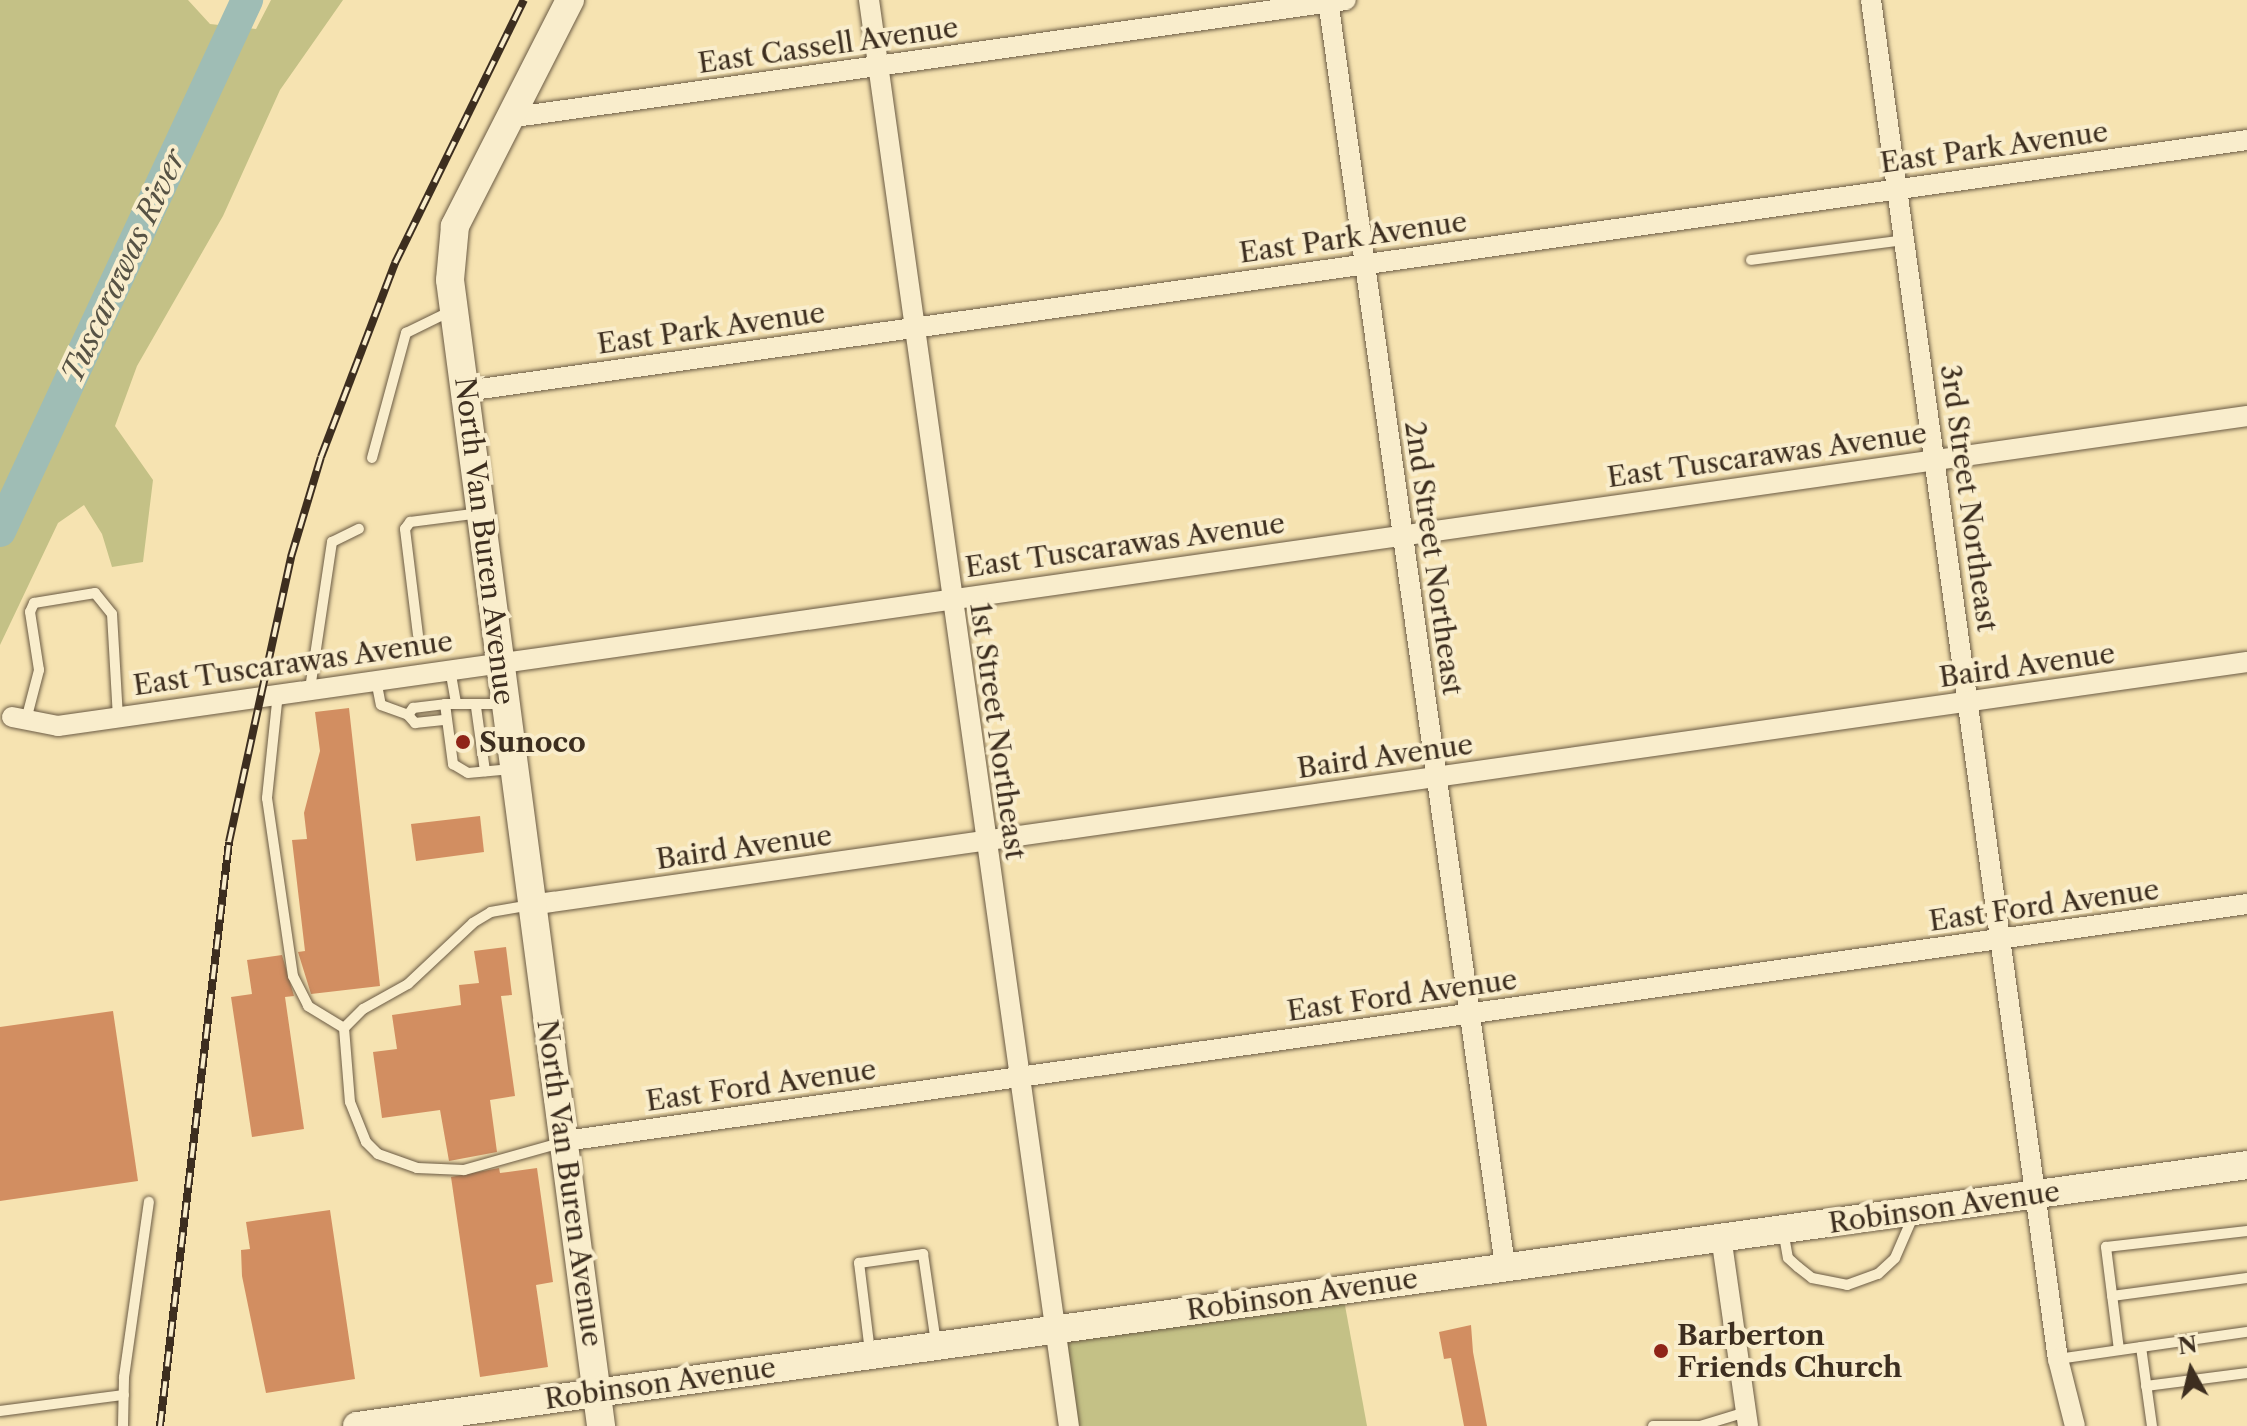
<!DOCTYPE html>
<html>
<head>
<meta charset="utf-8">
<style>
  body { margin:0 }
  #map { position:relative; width:2247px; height:1426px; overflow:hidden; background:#f6e3b1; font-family:"Libre Caslon Text",serif }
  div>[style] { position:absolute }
  .green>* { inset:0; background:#c4c186 }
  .river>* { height:32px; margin:-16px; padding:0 16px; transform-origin:16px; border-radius:16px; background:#9fbdb5 }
  .building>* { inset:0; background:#d28e61 }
  .roads { filter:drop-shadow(0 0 2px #6b5b44) drop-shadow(0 0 2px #6b5b44) }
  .lane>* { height:10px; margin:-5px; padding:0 5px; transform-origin:5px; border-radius:5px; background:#f9edcc }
  .street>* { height:20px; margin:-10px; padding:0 10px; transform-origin:10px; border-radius:10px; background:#f9edcc }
  .secondary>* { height:28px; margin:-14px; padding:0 14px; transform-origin:14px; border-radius:14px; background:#f9edcc }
  .rail>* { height:8px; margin-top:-4px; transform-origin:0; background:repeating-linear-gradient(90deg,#f9edcc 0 15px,#3d2e1f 0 30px); box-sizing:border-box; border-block:2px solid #3d2e1f }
  .dots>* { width:22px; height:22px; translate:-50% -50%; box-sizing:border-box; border:4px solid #f9edcc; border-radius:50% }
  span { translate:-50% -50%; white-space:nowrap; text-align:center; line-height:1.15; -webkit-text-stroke:8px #f9edcc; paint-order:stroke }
  .street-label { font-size:28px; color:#3d2e1f }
  .poi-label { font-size:28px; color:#3d2e1f; font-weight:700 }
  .left { translate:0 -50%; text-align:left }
  .water-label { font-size:30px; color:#565244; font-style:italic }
  .north { position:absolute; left:2151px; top:1330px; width:80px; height:80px; -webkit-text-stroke:6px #f9edcc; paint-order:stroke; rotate:352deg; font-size:22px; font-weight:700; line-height:32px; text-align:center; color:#3d2e1f }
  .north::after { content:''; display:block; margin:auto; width:28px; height:36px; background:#3d2e1f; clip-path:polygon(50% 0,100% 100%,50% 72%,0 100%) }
</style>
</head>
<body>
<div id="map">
  <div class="green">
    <div style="clip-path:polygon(0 0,188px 0,210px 24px,256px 29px,271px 0,343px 0,280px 90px,223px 216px,137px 366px,115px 426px,153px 480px,143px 562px,112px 567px,102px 534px,84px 505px,58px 523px,0 645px)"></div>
    <div style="clip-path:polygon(1342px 1289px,1367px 1426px,1069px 1426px,1053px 1328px)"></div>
  </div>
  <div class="river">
    <div style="left:0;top:531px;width:586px;rotate:-65.05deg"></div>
  </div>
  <div class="building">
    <div style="clip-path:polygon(349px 708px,380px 986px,311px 994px,298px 952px,305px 951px,292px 840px,307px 839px,304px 813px,320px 751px,315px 712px)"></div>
    <div style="clip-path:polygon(480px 816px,484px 852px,416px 861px,411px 824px)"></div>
    <div style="clip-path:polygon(506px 947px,512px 995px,501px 996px,515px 1096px,490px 1100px,497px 1152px,449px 1161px,440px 1110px,382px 1118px,373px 1052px,397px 1049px,392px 1015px,461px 1005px,459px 985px,479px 983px,474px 951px)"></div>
    <div style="clip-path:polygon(282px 955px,294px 996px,285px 997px,304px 1129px,252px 1137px,231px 997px,252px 994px,247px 960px)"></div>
    <div style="clip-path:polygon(113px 1011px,138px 1181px,0 1201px,0 1027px)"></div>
    <div style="clip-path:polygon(499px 1168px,500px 1173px,537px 1168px,553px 1282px,536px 1285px,548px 1367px,480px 1377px,451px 1177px)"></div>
    <div style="clip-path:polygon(330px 1210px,355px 1379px,266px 1393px,242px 1276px,241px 1250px,250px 1249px,246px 1222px)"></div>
    <div style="clip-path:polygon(1471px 1325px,1473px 1352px,1487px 1426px,1464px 1426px,1451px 1358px,1444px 1359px,1439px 1332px)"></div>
  </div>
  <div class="roads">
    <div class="lane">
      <div style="left:1751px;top:260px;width:155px;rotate:-7.4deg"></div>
      <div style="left:372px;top:458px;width:130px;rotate:-74.8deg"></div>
      <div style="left:406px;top:333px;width:52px;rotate:-26.1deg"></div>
      <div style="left:418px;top:635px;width:107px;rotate:-97deg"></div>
      <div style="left:405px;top:529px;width:9px;rotate:-54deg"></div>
      <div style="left:410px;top:522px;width:71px;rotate:-7.3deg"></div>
      <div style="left:450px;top:669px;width:34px;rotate:80deg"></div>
      <div style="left:376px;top:680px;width:25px;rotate:79deg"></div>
      <div style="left:381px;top:705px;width:29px;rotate:20deg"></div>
      <div style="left:408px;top:715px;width:9px;rotate:-54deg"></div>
      <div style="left:413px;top:708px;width:32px;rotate:-7deg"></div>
      <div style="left:445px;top:704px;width:61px;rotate:82.4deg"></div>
      <div style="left:453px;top:764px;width:17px;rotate:31deg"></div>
      <div style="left:468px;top:773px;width:44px;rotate:-5.2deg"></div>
      <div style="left:310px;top:689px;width:149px;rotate:-81.5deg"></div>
      <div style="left:332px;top:542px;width:30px;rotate:-26deg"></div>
      <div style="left:278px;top:693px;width:106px;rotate:96deg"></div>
      <div style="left:267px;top:798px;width:180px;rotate:81.7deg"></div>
      <div style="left:293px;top:976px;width:34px;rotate:63deg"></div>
      <div style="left:308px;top:1006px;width:42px;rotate:31.4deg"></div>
      <div style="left:445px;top:704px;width:60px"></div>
      <div style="left:476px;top:707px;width:65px;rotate:82deg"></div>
      <div style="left:408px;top:715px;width:11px;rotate:49deg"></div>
      <div style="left:415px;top:723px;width:31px;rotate:-6deg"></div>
      <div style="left:26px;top:720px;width:52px;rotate:-75.4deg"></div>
      <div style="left:39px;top:670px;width:59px;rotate:-98.8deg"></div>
      <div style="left:30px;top:612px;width:10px;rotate:-66deg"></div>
      <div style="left:34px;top:603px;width:62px;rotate:-9.3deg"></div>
      <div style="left:95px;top:593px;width:27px;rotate:51deg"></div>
      <div style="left:112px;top:614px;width:103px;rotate:86.7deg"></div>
      <div style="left:531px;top:905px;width:41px;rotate:170.1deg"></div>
      <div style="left:491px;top:912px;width:21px;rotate:149deg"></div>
      <div style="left:473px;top:923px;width:89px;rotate:136.8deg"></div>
      <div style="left:408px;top:984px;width:51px;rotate:150.9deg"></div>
      <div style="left:363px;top:1009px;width:27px;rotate:135deg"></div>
      <div style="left:344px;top:1028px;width:74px;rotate:85.4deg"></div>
      <div style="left:350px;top:1102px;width:43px;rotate:68.2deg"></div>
      <div style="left:366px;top:1142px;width:17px;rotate:45deg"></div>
      <div style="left:378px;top:1154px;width:41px;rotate:19.7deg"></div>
      <div style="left:417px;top:1168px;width:47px;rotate:2.4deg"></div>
      <div style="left:464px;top:1170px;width:100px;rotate:-15.7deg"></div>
      <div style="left:1783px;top:1230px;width:28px;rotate:80deg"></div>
      <div style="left:1788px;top:1258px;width:13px;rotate:42deg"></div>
      <div style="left:1798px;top:1267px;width:18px;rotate:38deg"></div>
      <div style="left:1812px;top:1278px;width:36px;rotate:11deg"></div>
      <div style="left:1847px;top:1285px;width:33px;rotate:-20deg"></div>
      <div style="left:1878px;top:1274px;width:23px;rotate:-43deg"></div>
      <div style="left:1895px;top:1258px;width:48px;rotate:-66.6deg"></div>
      <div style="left:2112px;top:1296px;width:136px;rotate:-7.6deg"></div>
      <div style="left:2141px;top:1347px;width:107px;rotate:-8.1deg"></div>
      <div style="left:2119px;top:1350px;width:104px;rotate:-97.2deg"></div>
      <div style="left:2106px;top:1247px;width:142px;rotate:-6.5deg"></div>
      <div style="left:870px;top:1352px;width:90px;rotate:-97deg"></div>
      <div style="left:859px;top:1263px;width:65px;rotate:-8deg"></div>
      <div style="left:923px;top:1254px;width:90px;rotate:81.7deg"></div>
      <div style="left:2058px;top:1359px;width:84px;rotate:-8.2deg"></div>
      <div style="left:2141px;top:1347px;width:80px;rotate:82.1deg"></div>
      <div style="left:2146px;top:1386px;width:102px;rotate:-7.3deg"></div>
      <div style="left:0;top:1411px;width:125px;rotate:-7.4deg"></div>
      <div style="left:123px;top:1426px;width:49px;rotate:-88.8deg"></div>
      <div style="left:124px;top:1377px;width:177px;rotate:-81.9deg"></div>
      <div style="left:1653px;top:1426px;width:47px"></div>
      <div style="left:1700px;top:1426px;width:48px;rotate:-16.9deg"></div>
    </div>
    <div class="street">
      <div style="left:869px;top:0;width:1440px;rotate:82.02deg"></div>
      <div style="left:1328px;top:0;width:1278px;rotate:82.04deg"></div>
      <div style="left:1871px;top:0;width:1372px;rotate:82.17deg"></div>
      <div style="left:2058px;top:1359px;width:69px;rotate:75.8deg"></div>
      <div style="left:508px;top:118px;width:846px;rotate:-8.02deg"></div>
      <div style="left:466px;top:391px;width:1799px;rotate:-8.02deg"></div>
      <div style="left:12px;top:717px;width:47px;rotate:11.1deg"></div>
      <div style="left:58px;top:726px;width:2211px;rotate:-8.06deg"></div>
      <div style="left:531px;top:905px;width:1733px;rotate:-8.06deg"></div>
      <div style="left:565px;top:1141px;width:1699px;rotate:-8.02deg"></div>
      <div style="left:1721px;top:1236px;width:192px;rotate:81.9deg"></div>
    </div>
    <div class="secondary">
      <div style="left:570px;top:0;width:254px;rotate:117deg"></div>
      <div style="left:455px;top:226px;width:54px;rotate:95.3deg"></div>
      <div style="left:450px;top:280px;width:1156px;rotate:82.49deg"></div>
      <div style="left:357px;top:1426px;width:1908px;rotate:-7.86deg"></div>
    </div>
  </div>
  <div class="rail">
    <div style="left:160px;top:1426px;width:588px;rotate:-83.26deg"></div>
    <div style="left:229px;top:842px;width:292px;rotate:-77.7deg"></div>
    <div style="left:291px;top:557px;width:104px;rotate:-73.3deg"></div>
    <div style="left:321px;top:457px;width:208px;rotate:-69.1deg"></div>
    <div style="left:395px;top:263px;width:293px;rotate:-63.9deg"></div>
  </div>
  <div class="dots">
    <div style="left:463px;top:742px;background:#8f2418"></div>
    <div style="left:1661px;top:1351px;background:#8f2418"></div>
  </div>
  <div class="street-label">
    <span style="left:828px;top:45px;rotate:-8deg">East Cassell Avenue</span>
    <span style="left:1994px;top:147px;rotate:-8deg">East Park Avenue</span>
    <span style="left:1353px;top:237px;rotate:-8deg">East Park Avenue</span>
    <span style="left:711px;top:328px;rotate:-8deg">East Park Avenue</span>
    <span style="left:1767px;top:455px;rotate:-8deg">East Tuscarawas Avenue</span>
    <span style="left:1969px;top:498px;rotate:82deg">3rd Street Northeast</span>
    <span style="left:485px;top:541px;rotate:83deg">North Van Buren Avenue</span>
    <span style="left:1125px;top:545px;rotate:-8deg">East Tuscarawas Avenue</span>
    <span style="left:1434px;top:558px;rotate:82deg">2nd Street Northeast</span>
    <span style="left:293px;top:663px;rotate:-8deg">East Tuscarawas Avenue</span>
    <span style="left:2027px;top:665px;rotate:-8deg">Baird Avenue</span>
    <span style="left:998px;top:731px;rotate:82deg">1st Street Northeast</span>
    <span style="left:1385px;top:756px;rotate:-8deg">Baird Avenue</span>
    <span style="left:744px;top:847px;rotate:-8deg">Baird Avenue</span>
    <span style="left:2044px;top:905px;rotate:-8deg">East Ford Avenue</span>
    <span style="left:1402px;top:995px;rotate:-8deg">East Ford Avenue</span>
    <span style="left:761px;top:1085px;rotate:-8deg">East Ford Avenue</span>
    <span style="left:570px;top:1183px;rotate:82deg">North Van Buren Avenue</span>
    <span style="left:1944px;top:1207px;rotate:-8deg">Robinson Avenue</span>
    <span style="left:1302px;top:1294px;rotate:-8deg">Robinson Avenue</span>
    <span style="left:660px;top:1383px;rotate:-8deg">Robinson Avenue</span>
  </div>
  <div class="poi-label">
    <span class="left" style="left:479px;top:742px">Sunoco</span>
    <span class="left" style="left:1677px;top:1351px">Barberton<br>Friends Church</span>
  </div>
  <div class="water-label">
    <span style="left:124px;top:266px;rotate:-65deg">Tuscarawas River</span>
  </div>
  <div class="north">N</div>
</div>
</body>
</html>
